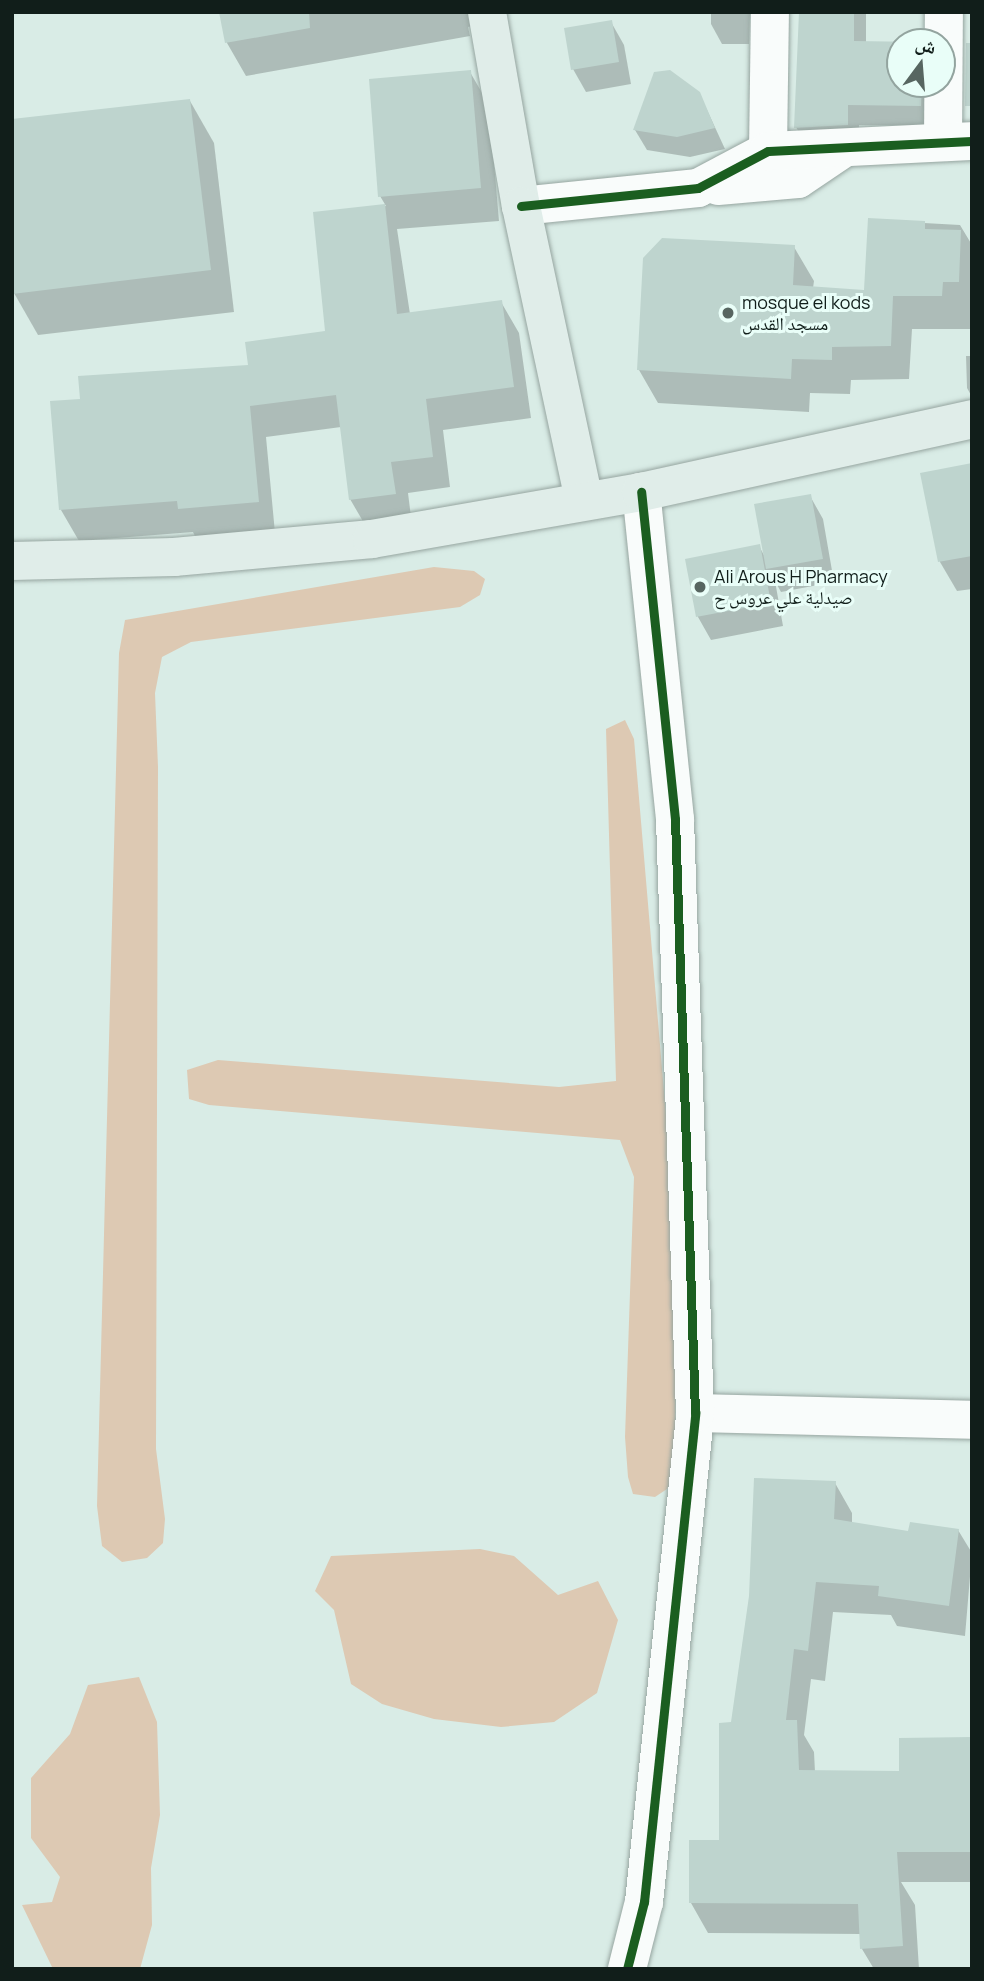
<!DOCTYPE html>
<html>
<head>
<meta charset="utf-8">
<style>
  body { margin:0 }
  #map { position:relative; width:984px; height:1981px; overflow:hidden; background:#d9ece6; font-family:Manrope,"Noto Naskh Arabic",sans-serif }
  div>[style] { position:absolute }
  .forest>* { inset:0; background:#ddc9b3 }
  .shadow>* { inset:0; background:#0003 }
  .building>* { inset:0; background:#bed4ce }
  .roads { filter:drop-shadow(0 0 2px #96a5a0) drop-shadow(0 0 2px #96a5a0) }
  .minor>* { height:38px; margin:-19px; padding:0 19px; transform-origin:19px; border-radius:19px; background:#f9fcfb }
  .major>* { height:38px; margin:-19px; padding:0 19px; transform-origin:19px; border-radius:19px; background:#e0ede9 }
  .cycleway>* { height:9px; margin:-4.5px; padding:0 4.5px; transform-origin:4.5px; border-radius:4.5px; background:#1b5e20 }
  .dots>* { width:19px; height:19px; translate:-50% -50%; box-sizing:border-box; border:4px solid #e9fef8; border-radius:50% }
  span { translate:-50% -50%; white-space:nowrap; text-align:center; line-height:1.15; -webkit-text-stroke:6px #e9fef8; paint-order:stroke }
  .poi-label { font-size:18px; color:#111e1a }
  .left { translate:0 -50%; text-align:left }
  .frame { position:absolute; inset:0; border:14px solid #111e1a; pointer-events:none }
  .north { position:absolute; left:886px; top:28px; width:70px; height:70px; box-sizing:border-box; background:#e9fef8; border:2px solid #93a49f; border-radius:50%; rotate:16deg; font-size:19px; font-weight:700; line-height:28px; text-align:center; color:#111e1a }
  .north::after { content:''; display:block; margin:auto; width:24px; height:32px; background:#576661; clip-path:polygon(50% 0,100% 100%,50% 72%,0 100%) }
</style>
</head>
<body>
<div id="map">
  <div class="forest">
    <div style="clip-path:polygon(434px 567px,474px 571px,485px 579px,480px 595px,460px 607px,191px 642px,162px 657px,155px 693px,158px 767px,156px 1449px,165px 1519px,163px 1543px,147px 1558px,122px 1562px,102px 1546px,97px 1506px,119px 653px,125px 620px)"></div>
    <div style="clip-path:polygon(625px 720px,634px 739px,668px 1139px,677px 1193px,675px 1474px,667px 1489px,655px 1497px,633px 1494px,628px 1477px,625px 1437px,634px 1177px,620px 1140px,209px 1105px,189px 1099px,187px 1070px,218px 1060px,559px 1087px,616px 1081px,606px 729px)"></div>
    <div style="clip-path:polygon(480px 1549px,514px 1556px,558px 1595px,598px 1581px,618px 1620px,597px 1693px,554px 1722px,501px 1727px,434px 1719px,382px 1704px,351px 1684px,334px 1610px,315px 1591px,331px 1556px)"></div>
    <div style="clip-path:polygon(139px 1677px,157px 1722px,160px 1815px,151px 1868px,152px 1925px,140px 1969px,53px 1969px,22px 1905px,52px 1902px,60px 1877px,31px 1838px,31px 1778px,70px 1734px,88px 1685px)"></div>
  </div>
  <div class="shadow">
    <div style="clip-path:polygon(221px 12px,475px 12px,477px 25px,468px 27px,470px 36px,246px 76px,227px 43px)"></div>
    <div style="clip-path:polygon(711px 12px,750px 12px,749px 44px,722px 44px,711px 24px)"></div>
    <div style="clip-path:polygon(800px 12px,866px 12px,866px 43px,900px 43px,900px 84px,933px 84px,933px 126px,859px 125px,859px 146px,808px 148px,796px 127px)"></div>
    <div style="clip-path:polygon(611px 22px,624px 45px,631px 84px,586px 92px,573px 69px)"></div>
    <div style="clip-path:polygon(970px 27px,972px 27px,972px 115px,970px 112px)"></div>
    <div style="clip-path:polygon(470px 72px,489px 105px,499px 221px,397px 229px,410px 314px,501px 302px,519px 333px,531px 418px,443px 430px,450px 487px,408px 493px,412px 525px,368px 530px,350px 499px,341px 427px,266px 437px,275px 533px,197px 540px,193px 532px,79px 541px,61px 510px,82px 401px,250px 367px,327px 333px,315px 213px,386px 206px,380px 196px)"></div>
    <div style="clip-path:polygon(190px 101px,214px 143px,234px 312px,38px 335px,14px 293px)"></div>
    <div style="clip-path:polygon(707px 110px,725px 149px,690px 157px,647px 150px,635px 130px)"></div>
    <div style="clip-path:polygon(870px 220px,960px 225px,972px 245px,972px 329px,912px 329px,909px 379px,851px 380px,850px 394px,810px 393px,809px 412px,658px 403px,639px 370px,794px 247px,814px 281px,813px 288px,866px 291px)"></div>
    <div style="clip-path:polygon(966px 356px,972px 356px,972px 397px,967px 388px)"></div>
    <div style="clip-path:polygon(972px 465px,972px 589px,957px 591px,940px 562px,922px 474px)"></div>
    <div style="clip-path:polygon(810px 496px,823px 519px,834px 582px,781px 592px,775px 581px,783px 626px,711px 640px,698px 617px,687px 560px,759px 546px,765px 557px)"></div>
    <div style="clip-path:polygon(835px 1483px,852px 1513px,852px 1524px,910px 1533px,958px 1530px,972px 1553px,965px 1636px,897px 1626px,891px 1615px,833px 1612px,825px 1681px,811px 1679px,804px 1735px,814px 1752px,815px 1772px,901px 1772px,972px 1739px,972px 1882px,901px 1882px,915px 1905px,919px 1969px,874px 1969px,862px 1949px,861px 1934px,708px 1933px,691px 1903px,721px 1842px,732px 1724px)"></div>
  </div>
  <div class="building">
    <div style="clip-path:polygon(219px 12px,309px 12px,310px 28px,225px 43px)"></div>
    <div style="clip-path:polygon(799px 12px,854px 12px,854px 41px,922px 42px,900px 42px,900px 84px,922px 84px,921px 106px,848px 105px,848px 125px,794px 128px)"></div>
    <div style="clip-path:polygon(612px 20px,619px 62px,571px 70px,564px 28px)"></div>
    <div style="clip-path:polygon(966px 43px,972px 43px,972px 106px,965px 106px)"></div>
    <div style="clip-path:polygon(471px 70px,481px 188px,378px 197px,369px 79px)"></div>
    <div style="clip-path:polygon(670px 70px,700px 92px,715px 128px,677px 137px,633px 130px,654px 72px)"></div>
    <div style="clip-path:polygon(190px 99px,211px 270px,12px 294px,12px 119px)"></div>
    <div style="clip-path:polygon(385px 204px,397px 314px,502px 300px,514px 387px,426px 399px,433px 457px,391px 462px,396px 494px,349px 500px,336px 395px,250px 406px,259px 502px,178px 509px,177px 501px,59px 510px,50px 401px,80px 399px,78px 376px,248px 365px,245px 342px,325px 331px,313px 212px)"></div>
    <div style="clip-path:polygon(868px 218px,925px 221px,925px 229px,961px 230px,959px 282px,943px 282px,942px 296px,893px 296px,891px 346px,832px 347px,832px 360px,792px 359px,791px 379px,637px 370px,643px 258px,662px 238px,795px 245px,793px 285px,864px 290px)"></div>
    <div style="clip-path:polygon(972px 463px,972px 556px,938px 562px,920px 473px)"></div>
    <div style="clip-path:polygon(811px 494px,823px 559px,766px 569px,754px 504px)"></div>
    <div style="clip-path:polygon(760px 544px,771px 603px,696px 617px,685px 559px)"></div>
    <div style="clip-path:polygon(754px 1478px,836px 1481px,834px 1519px,908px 1531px,910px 1522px,959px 1529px,949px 1606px,878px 1596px,879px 1586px,816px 1582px,808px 1651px,794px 1649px,786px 1720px,797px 1720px,799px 1770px,899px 1771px,899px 1738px,972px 1737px,972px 1852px,897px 1852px,903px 1946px,860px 1949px,858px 1904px,689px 1903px,689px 1840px,719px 1840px,719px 1723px,731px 1722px,749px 1596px)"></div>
  </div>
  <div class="roads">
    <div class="minor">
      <div style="left:943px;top:142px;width:130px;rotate:-89.6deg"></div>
      <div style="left:768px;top:151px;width:139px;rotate:-89.2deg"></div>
      <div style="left:718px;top:186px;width:80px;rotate:-5deg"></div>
      <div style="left:798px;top:179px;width:55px;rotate:-34deg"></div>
      <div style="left:521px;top:206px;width:178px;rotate:-5.8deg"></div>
      <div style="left:698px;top:188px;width:79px;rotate:-27.9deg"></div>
      <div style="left:768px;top:151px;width:204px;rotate:-2.8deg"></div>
      <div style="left:695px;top:1413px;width:277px;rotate:1.4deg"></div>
      <div style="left:627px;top:1969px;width:69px;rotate:-75.8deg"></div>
      <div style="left:644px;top:1902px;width:492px;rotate:-84deg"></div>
      <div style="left:695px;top:1413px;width:594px;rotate:-91.93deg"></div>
      <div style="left:675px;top:819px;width:329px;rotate:-95.9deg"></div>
    </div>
    <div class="major">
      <div style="left:487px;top:12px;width:197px;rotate:80.1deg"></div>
      <div style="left:521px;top:206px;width:301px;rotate:77.9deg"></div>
      <div style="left:12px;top:561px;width:162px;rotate:-1.4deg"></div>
      <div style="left:174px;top:557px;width:199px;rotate:-5.2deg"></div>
      <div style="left:372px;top:539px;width:273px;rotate:-9.9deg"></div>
      <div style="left:641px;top:492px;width:339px;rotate:-12.4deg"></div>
    </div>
  </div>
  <div class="cycleway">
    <div style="left:521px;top:206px;width:178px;rotate:-5.8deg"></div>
    <div style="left:698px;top:188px;width:79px;rotate:-27.9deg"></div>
    <div style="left:768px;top:151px;width:204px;rotate:-2.8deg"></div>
    <div style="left:627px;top:1969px;width:69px;rotate:-75.8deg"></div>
    <div style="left:644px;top:1902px;width:492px;rotate:-84deg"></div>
    <div style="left:695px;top:1413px;width:594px;rotate:-91.93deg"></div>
    <div style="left:675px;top:819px;width:329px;rotate:-95.9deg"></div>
  </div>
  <div class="dots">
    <div style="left:728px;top:313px;background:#576661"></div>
    <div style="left:700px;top:587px;background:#576661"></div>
  </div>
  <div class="poi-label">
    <span class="left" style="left:742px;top:313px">mosque el kods<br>مسجد القدس</span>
    <span class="left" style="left:714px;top:587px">Ali Arous H Pharmacy<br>صيدلية علي عروس ح</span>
  </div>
  <div class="frame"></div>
  <div class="north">ش</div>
</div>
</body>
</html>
